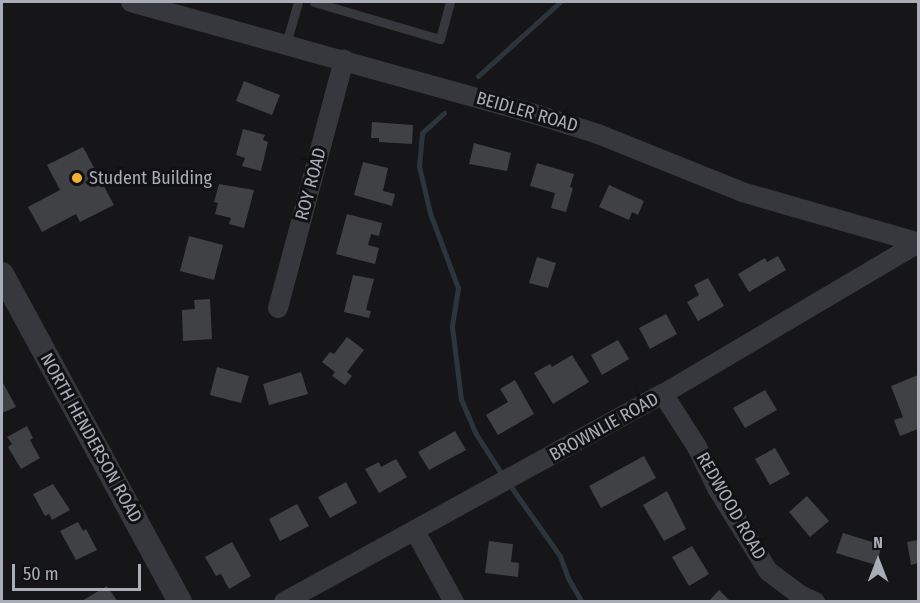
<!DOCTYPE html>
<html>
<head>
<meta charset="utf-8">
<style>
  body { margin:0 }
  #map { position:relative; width:920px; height:603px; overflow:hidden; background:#161618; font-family:"Fira Sans Condensed",sans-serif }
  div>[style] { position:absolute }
  .stream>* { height:5px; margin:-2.5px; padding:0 2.5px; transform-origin:2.5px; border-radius:2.5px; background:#2c353c }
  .building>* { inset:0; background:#404145 }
  .service>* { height:9px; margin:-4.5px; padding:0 4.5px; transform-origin:4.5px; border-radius:4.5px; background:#37383d }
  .minor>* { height:20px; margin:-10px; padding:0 10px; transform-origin:10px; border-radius:10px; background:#37383d }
  .tertiary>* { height:24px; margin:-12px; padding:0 12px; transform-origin:12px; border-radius:12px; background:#37383d }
  .dots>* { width:16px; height:16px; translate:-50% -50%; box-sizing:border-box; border:3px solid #111113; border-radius:50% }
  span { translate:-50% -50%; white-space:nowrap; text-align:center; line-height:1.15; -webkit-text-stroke:6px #111113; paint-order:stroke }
  .street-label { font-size:18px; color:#a8adb8 }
  .poi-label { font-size:18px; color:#a8adb8 }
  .left { translate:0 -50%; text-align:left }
  .frame { position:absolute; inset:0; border:3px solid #a8adb8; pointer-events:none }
  .north { position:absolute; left:848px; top:531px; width:60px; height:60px; -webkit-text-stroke:4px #111113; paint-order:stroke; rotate:0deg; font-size:16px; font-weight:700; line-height:24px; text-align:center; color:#a8adb8 }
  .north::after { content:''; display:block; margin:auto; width:21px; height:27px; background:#a8adb8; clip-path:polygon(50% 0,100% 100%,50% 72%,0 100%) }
  .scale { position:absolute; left:12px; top:564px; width:129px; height:27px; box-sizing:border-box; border:3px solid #a8adb8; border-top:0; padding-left:8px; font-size:18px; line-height:21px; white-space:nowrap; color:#a8adb8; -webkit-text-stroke:4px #111113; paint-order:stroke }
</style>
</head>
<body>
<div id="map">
  <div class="stream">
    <div style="left:478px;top:76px;width:110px;rotate:-42.1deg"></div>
    <div style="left:444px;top:113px;width:30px;rotate:138deg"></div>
    <div style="left:422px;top:133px;width:33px;rotate:95deg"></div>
    <div style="left:419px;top:166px;width:48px;rotate:76.8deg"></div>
    <div style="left:430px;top:213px;width:80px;rotate:69.5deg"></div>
    <div style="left:458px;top:288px;width:39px;rotate:99deg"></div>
    <div style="left:452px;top:327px;width:73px;rotate:82.9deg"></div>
    <div style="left:461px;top:399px;width:38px;rotate:67deg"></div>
    <div style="left:476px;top:434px;width:50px;rotate:57.3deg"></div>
    <div style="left:509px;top:484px;width:88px;rotate:54.7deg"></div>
    <div style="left:560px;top:556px;width:23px;rotate:70deg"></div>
    <div style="left:568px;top:578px;width:28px;rotate:60deg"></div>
  </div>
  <div class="building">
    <div style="clip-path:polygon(244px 81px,280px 95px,272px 115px,236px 101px)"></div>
    <div style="clip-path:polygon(372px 122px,413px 125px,412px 144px,379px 142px,379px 138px,371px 138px)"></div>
    <div style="clip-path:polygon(243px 129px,265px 135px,263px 140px,268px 142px,261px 171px,242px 166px,245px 158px,236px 155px)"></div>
    <div style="clip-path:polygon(474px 143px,511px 153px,507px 171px,469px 164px)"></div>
    <div style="clip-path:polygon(83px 147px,114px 205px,80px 222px,76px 214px,42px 232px,28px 207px,60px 190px,47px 165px)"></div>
    <div style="clip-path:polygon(363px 162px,388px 168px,383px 191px,395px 194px,392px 206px,354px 195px)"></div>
    <div style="clip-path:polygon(537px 163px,574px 174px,570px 187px,573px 188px,566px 212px,551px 208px,555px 193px,530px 186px)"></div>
    <div style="clip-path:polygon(219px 184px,254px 190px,244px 228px,229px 224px,231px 218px,215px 214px,218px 203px,214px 202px)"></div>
    <div style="clip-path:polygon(609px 185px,644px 201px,638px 215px,632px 212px,629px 220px,599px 207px)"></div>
    <div style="clip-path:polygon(347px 214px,382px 223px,379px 236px,371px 234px,368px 245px,379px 248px,375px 264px,336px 254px)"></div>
    <div style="clip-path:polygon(189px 236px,223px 245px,214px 280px,180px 271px)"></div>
    <div style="clip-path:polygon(778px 256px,786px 270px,749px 292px,738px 274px,765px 258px,767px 262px)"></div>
    <div style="clip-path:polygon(537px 257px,556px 263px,548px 288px,529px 283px)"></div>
    <div style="clip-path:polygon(353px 275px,374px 279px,366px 310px,371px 311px,369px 318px,344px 312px)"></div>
    <div style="clip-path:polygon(708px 278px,724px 306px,698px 321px,687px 302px,699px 295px,694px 285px)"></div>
    <div style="clip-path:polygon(210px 299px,212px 339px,183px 341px,182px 310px,195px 309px,194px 300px)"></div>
    <div style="clip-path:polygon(666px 314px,677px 334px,650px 349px,639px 328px)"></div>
    <div style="clip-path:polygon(347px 337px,364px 350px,347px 372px,352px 376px,345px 385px,332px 376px,335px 372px,322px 362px,330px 352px,334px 354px)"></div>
    <div style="clip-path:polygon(618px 340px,629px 359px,602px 375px,591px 355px)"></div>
    <div style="clip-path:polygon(572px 355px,589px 382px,553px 404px,534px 373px,550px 364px,552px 367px)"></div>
    <div style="clip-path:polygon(217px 367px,249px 376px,241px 403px,210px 395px)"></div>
    <div style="clip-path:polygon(301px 372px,308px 394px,269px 405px,263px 384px)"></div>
    <div style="clip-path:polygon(918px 375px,918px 429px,900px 436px,894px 420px,903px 417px,891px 386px)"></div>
    <div style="clip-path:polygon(515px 380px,534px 414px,498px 435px,486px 415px,508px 402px,500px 389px)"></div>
    <div style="clip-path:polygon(2px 381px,16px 407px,2px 413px)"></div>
    <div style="clip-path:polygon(765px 390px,777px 410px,745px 428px,733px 408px)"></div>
    <div style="clip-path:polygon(27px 426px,33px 438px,30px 440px,40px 458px,21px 469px,8px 447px,12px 444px,7px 437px)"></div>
    <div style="clip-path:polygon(455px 431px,466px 450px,429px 470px,418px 452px)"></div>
    <div style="clip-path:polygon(775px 448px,790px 474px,770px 485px,755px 459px)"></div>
    <div style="clip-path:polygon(644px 456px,656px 478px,601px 508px,589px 486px)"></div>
    <div style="clip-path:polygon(396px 459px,407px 477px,379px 493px,365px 469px,379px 462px,381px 467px)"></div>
    <div style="clip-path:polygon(346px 482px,357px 503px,330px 518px,318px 497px)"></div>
    <div style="clip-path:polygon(53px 484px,70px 510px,52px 520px,49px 514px,45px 516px,33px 494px)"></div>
    <div style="clip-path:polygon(667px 491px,686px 529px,664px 541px,643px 505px)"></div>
    <div style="clip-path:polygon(807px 496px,829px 521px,810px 537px,789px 512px)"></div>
    <div style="clip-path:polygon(297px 504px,309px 526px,280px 541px,269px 519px)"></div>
    <div style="clip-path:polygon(78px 522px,83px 531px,86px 529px,97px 550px,76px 560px,60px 531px)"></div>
    <div style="clip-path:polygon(843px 533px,882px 545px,876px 565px,836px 553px)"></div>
    <div style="clip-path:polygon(918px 540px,918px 563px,911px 565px,907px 542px)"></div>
    <div style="clip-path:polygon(489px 541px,513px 544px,511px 562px,519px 563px,518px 577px,485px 573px)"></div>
    <div style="clip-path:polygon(232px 542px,251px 576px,229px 589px,221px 574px,216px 576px,205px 557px)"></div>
    <div style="clip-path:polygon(692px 546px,709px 574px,689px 586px,672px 557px)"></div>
    <div style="clip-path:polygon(107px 586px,118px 602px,80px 602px)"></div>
    <div style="clip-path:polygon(719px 590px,731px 602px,708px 602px)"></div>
  </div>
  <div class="service">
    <div style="left:314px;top:2px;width:131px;rotate:16.4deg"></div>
    <div style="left:440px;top:39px;width:38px;rotate:-75deg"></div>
    <div style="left:286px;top:44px;width:44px;rotate:-74.1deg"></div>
  </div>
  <div class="minor">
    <div style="left:131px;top:2px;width:422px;rotate:15.5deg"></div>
    <div style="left:538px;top:115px;width:63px;rotate:17.6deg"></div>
    <div style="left:598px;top:134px;width:155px;rotate:21.9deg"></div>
    <div style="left:742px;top:192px;width:181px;rotate:16deg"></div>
    <div style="left:278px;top:308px;width:257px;rotate:-75.1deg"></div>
    <div style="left:663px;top:394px;width:63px;rotate:57.3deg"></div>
    <div style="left:697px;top:447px;width:46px;rotate:64deg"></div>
    <div style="left:717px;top:488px;width:97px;rotate:58.4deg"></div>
    <div style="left:768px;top:571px;width:40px;rotate:37deg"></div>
    <div style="left:800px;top:595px;width:17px;rotate:25deg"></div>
    <div style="left:415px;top:531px;width:81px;rotate:61.2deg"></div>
    <div style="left:284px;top:602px;width:432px;rotate:-28.8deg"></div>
    <div style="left:663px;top:394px;width:296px;rotate:-30.6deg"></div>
  </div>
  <div class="tertiary">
    <div style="left:2px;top:274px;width:373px;rotate:61.5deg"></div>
  </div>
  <div class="dots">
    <div style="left:77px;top:178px;background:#f2b134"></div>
  </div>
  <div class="street-label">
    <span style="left:527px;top:112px;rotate:16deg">BEIDLER ROAD</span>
    <span style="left:311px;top:184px;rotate:-75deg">ROY ROAD</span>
    <span style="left:604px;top:427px;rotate:-29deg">BROWNLIE ROAD</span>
    <span style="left:91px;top:438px;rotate:61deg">NORTH HENDERSON ROAD</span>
    <span style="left:731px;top:506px;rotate:60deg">REDWOOD ROAD</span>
  </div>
  <div class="poi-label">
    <span class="left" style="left:89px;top:178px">Student Building</span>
  </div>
  <div class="frame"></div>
  <div class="north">N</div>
  <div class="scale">50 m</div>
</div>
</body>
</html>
